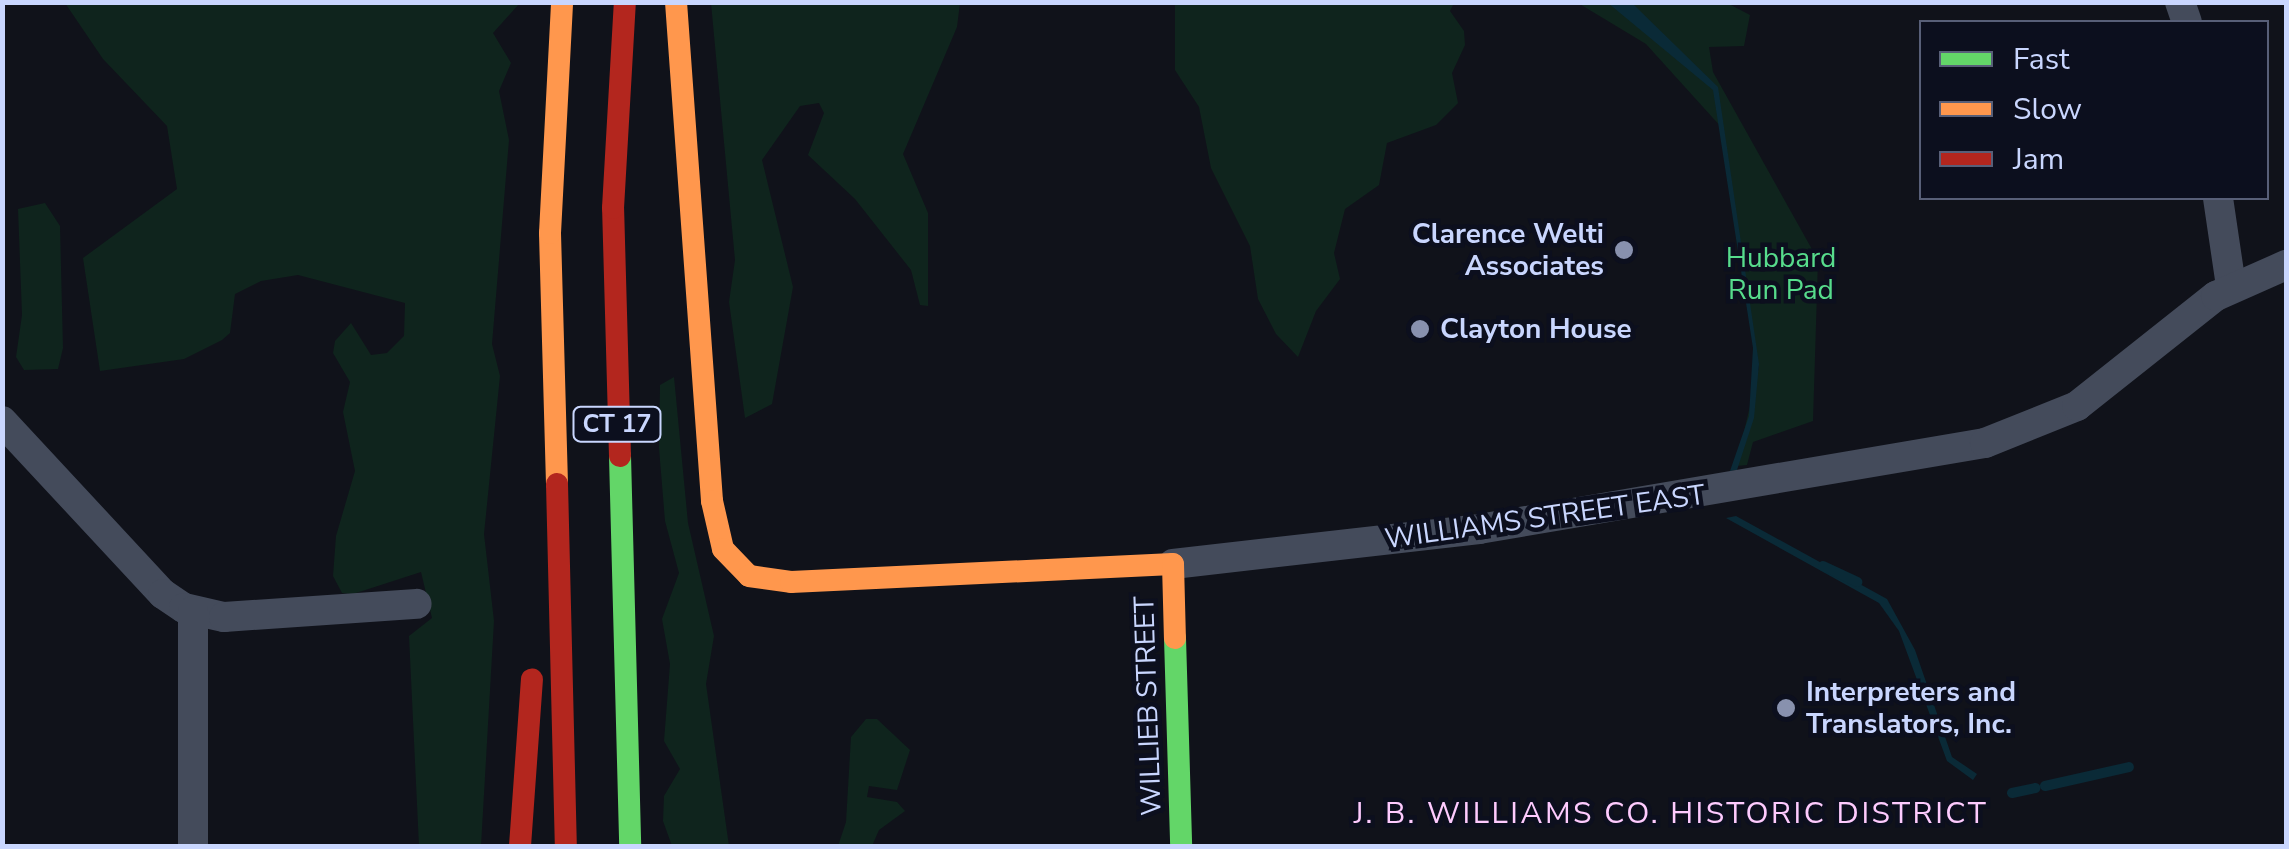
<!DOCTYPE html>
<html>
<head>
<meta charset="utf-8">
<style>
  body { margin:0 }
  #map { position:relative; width:2289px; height:849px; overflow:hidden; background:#10121a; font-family:"Nunito Sans",sans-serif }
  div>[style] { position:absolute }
  .green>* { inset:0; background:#0f241d }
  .water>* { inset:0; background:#0a2a37 }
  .stream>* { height:10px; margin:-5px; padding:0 5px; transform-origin:5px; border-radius:5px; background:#0a2a37 }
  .street>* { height:30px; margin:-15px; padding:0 15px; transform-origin:15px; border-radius:15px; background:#444b5b }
  .fast>* { height:22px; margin:-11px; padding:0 11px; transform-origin:11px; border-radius:11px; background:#63d668 }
  .slow>* { height:22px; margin:-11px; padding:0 11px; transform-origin:11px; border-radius:11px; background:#ff974d }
  .jam>* { height:22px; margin:-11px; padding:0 11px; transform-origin:11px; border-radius:11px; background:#b3261e }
  .dots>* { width:28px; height:28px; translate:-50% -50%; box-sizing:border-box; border:5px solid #0c0f1e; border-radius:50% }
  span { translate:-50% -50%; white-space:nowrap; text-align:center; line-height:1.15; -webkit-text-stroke:9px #0c0f1e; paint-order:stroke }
  .shield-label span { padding:2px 8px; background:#0c0f1e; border:2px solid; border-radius:8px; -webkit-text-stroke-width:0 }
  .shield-label { font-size:25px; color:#c9d6fe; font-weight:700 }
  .poi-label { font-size:28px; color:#c9d6fe; font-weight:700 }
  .right { translate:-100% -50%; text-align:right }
  .left { translate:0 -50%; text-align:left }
  .park-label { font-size:28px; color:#57dc8c }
  .street-label { font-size:28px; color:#c9d6fe }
  .neighbourhood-label { font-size:30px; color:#fecbfe; letter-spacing:2.5px }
  .frame { position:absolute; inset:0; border:5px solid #c9d6fe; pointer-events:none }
  .legend { position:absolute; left:1919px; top:20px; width:350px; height:180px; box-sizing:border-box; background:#0c0f1e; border:2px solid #585f78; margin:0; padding:12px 18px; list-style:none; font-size:30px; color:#c9d6fe }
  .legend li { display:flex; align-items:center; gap:20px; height:50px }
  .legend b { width:50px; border:2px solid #585f78 }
</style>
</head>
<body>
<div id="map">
  <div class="green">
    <div style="clip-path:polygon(65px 3px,520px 3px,493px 33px,511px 63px,499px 91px,509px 140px,492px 344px,500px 376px,484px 534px,494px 621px,481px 846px,419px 846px,409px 636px,432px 618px,421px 572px,353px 594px,342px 593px,333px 576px,336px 536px,355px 471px,343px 412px,350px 382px,333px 353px,335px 341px,351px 323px,371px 355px,387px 353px,404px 336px,405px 303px,298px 275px,261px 281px,235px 294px,230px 333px,222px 340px,184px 359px,100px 371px,83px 258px,177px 189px,167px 126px,103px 59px)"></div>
    <div style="clip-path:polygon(960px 3px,957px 27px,903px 154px,928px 213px,928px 306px,920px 305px,911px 270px,855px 199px,808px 155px,824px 113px,819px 103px,800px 106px,762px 160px,793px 287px,772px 404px,745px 418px,729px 302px,735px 260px,711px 3px)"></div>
    <div style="clip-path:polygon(1175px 3px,1454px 3px,1450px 11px,1464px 31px,1465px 45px,1452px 73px,1458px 103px,1436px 125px,1387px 143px,1379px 185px,1345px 209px,1334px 253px,1340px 279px,1316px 311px,1298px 357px,1276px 334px,1258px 299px,1250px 246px,1211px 168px,1199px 107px,1175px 70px)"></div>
    <div style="clip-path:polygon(1578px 3px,1729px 4px,1750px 15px,1744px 46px,1709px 47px,1713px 72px,1818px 260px,1813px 421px,1753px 442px,1747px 465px,1736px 466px,1759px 367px,1722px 128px,1646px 44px)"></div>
    <div style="clip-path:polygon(45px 203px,60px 226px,63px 348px,58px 369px,24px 370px,16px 357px,22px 315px,18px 209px)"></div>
    <div style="clip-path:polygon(674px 377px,688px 523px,714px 636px,706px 684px,729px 846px,672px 846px,663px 821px,664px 796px,680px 769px,664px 741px,670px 664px,662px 619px,679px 573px,665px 521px,659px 448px,660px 385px)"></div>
    <div style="clip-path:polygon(866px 719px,877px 719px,910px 750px,897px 790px,869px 786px,867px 797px,897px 802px,905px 811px,879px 830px,872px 846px,838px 846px,846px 822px,851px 737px)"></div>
  </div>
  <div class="water">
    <div style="clip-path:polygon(1608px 3px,1632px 3px,1718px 87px,1759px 364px,1754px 418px,1737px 470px,1730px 471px,1749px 416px,1753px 348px,1713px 90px)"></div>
    <div style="clip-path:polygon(1736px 516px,1887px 599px,1915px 650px,1952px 757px,1977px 774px,1973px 780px,1947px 761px,1899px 631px,1879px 603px,1726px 518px)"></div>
  </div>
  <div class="stream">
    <div style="left:1823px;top:566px;width:38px;rotate:25deg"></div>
    <div style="left:2045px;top:786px;width:86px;rotate:-12.7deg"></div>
    <div style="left:2012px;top:793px;width:24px;rotate:-12deg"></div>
  </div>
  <div class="street">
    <div style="left:2180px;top:2px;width:21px;rotate:71deg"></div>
    <div style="left:2218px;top:198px;width:89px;rotate:81.6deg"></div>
    <div style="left:2px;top:421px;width:236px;rotate:47.1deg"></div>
    <div style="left:163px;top:594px;width:25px;rotate:34deg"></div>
    <div style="left:184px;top:608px;width:41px;rotate:12.7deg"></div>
    <div style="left:224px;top:617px;width:193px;rotate:-3.9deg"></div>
    <div style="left:1173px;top:564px;width:308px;rotate:-6.5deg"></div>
    <div style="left:1479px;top:529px;width:513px;rotate:-9.65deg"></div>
    <div style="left:1985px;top:443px;width:99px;rotate:-21.9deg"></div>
    <div style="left:2077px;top:406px;width:177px;rotate:-38.4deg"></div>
    <div style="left:2216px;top:296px;width:77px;rotate:-23.9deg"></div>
    <div style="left:193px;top:846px;width:235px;rotate:-90deg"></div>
  </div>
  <div class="fast">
    <div style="left:620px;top:456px;width:390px;rotate:88.5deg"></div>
    <div style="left:1175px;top:638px;width:208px;rotate:88.3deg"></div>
  </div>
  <div class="slow">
    <div style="left:676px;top:2px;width:500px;rotate:85.87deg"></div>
    <div style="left:712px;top:501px;width:49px;rotate:77.1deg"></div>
    <div style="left:723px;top:549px;width:37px;rotate:46deg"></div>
    <div style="left:557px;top:484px;width:251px;rotate:-91.6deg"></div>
    <div style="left:550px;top:233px;width:231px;rotate:-87deg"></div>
    <div style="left:749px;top:576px;width:42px;rotate:8.1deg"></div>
    <div style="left:791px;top:582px;width:382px;rotate:-2.7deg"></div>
    <div style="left:1173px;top:564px;width:74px;rotate:88.5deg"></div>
  </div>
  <div class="jam">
    <div style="left:620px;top:456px;width:248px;rotate:-91.6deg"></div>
    <div style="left:613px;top:208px;width:206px;rotate:-86.7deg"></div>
    <div style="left:557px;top:484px;width:362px;rotate:88.6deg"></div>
    <div style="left:520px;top:846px;width:167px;rotate:-85.9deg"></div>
  </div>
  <div class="dots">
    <div style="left:1624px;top:250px;background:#8891ae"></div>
    <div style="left:1420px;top:329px;background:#8891ae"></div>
    <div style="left:1786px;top:708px;background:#8891ae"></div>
  </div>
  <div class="shield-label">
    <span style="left:617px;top:424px">CT 17</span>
  </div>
  <div class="poi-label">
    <span class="right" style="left:1604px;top:250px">Clarence Welti<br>Associates</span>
    <span class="left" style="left:1440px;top:329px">Clayton House</span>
    <span class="left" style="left:1806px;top:708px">Interpreters and<br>Translators, Inc.</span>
  </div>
  <div class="park-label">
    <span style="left:1781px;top:274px">Hubbard<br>Run Pad</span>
  </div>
  <div class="street-label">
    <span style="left:1545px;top:517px;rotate:-8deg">WILLIAMS STREET EAST</span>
    <span style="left:1148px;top:706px;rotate:-92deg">WILLIEB STREET</span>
  </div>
  <div class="neighbourhood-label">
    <span style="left:1671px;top:814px">J. B. WILLIAMS CO. HISTORIC DISTRICT</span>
  </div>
  <div class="frame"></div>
  <ul class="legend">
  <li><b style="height:12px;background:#63d668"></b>Fast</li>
  <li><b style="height:12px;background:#ff974d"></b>Slow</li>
  <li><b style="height:12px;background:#b3261e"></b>Jam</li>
  </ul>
</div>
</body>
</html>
